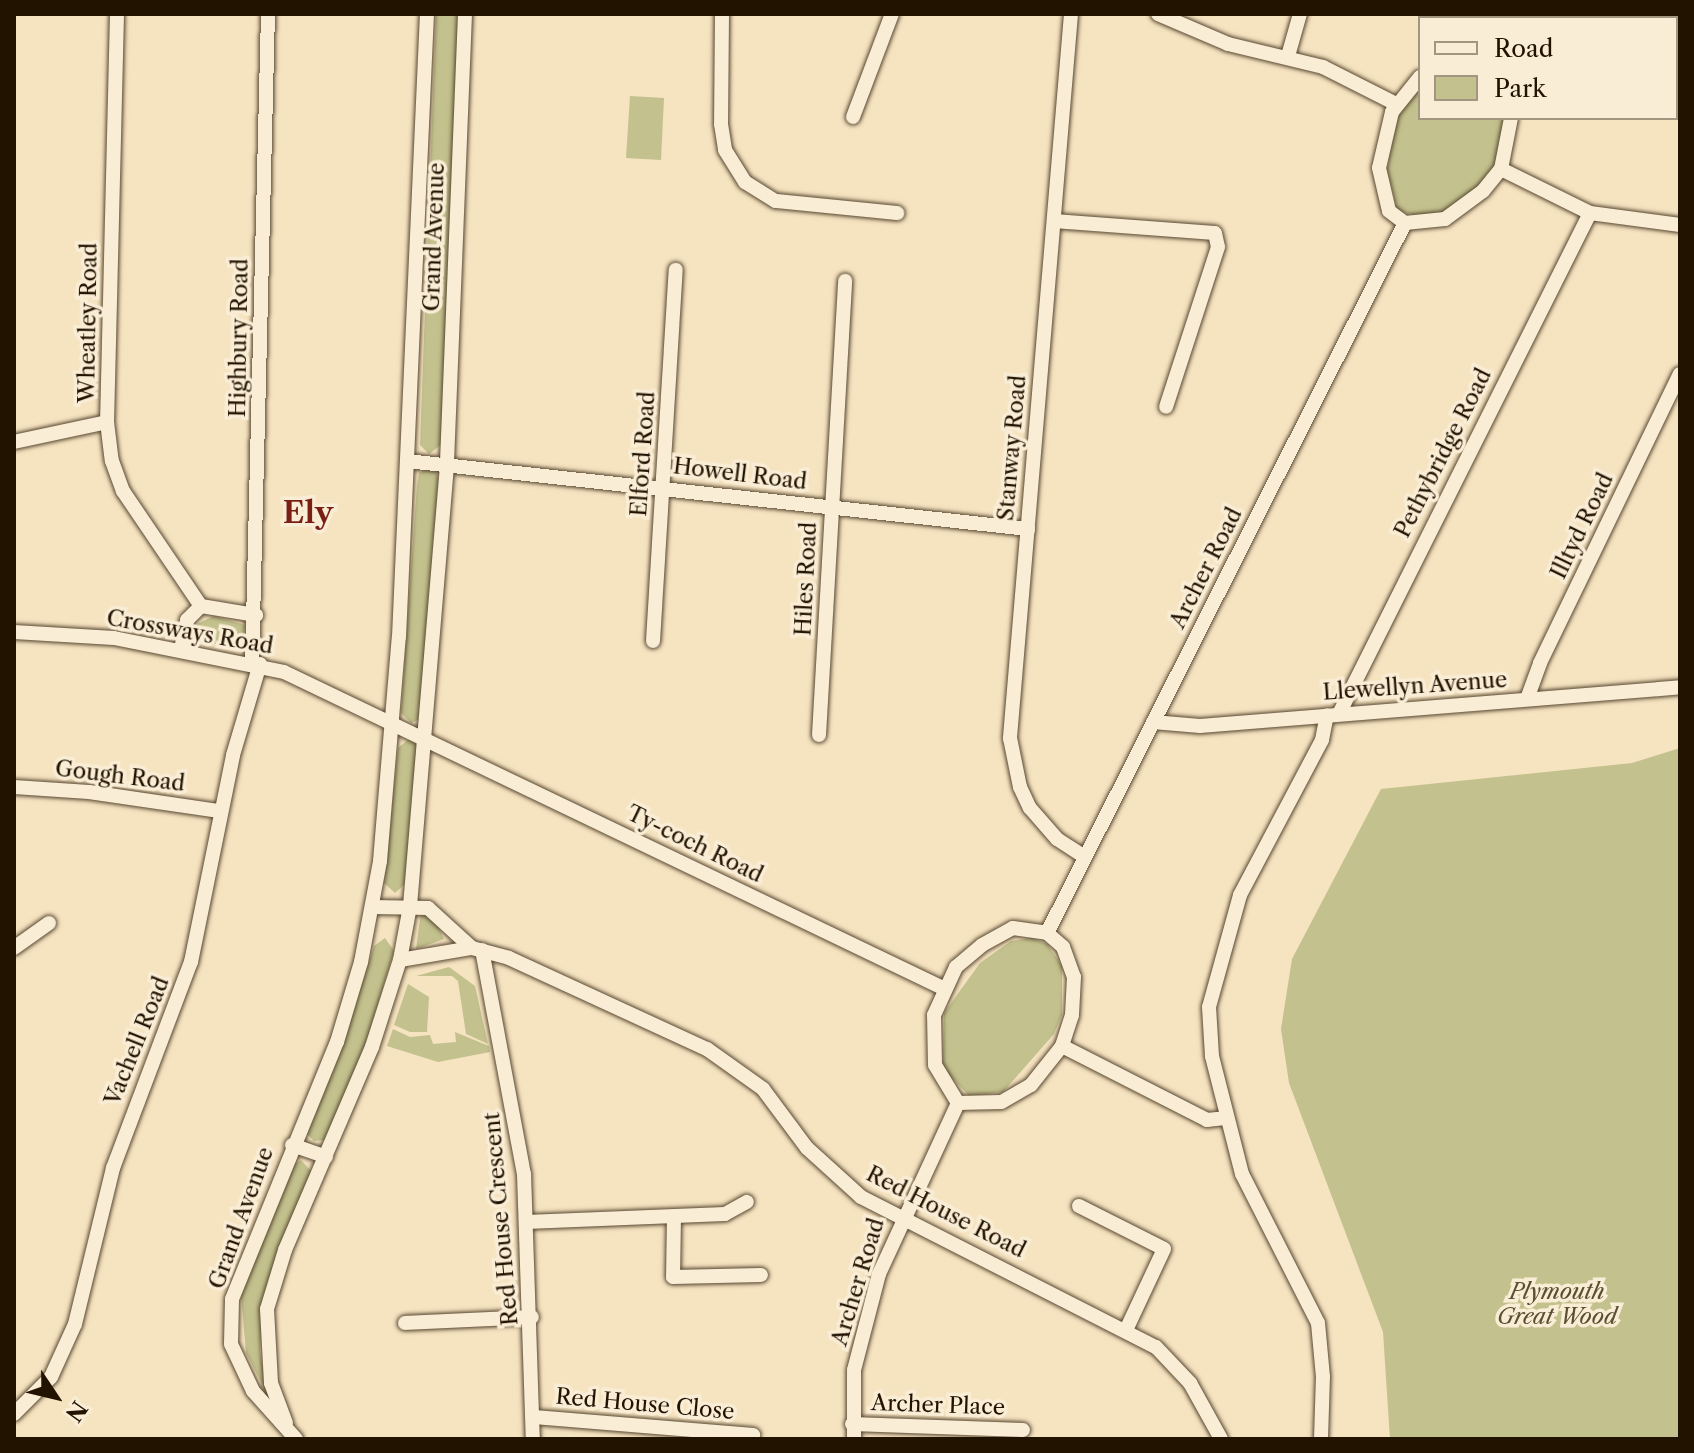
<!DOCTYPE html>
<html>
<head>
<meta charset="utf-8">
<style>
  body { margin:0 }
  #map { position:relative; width:1694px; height:1453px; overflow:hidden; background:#f6e3c0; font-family:"Libre Caslon Text",serif }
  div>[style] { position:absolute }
  .green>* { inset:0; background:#c3c18d }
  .roads { filter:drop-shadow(0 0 2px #574730) drop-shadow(0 0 2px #574730) }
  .minor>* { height:14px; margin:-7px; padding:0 7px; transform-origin:7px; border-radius:7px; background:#f9edd6 }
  span { translate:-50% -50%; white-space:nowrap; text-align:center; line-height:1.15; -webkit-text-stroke:7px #f9edd6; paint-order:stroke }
  .street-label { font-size:22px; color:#221300 }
  .park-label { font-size:22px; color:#5a5031; font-style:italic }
  .district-label { font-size:30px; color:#7a1f14; font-weight:700 }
  .frame { position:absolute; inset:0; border:16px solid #221300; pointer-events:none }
  .legend { position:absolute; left:1418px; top:16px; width:260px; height:104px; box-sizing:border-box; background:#f9edd6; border:2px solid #a39680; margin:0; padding:10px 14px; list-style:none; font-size:24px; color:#221300 }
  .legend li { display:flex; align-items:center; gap:16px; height:40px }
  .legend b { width:40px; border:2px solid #a39680 }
  .north { position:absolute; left:16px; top:1357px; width:80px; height:80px; -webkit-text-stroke:6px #f9edd6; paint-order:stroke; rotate:125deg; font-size:22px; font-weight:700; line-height:32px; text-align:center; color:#221300 }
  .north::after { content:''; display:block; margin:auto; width:28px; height:36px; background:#221300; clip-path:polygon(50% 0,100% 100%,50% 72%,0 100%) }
</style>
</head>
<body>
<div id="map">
  <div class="green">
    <div style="clip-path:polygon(436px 14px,459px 14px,442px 444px,429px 454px,420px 445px)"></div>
    <div style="clip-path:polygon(1420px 85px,1420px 118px,1505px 118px,1498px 158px,1487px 179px,1446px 212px,1428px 218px,1398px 211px,1387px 170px,1399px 110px)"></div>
    <div style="clip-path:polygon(630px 96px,664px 98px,661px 160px,626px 158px)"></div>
    <div style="clip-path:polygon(428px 468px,436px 471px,439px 482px,420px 719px,411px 723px,401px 713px,417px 485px,419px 473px)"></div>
    <div style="clip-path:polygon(214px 616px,245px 625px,243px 647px,201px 642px,197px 624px)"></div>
    <div style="clip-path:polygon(409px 739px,419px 747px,407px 882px,395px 893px,384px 883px,398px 748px)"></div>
    <div style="clip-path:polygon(1680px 748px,1680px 1439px,1390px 1439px,1383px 1332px,1289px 1083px,1281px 1029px,1292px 959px,1381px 789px,1632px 763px)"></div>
    <div style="clip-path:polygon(421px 912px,436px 922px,444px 939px,416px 949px)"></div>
    <div style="clip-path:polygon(385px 938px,394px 951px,363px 1053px,326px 1140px,314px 1141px,307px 1134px,311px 1125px,348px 1030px,374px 946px)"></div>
    <div style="clip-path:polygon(1032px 938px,1047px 944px,1062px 966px,1062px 1015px,1054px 1034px,1003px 1092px,969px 1096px,943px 1068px,944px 1013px,980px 963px,1011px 941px)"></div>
    <div style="clip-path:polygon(449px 967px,475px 986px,488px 1044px,466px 1034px,458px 981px,452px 976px,416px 976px)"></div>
    <div style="clip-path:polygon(408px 984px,429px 997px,427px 1032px,410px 1032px,394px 1025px)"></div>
    <div style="clip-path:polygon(393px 1029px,410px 1037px,430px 1035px,433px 1044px,456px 1042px,455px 1032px,489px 1046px,490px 1052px,438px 1062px,387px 1046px)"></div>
    <div style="clip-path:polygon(301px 1160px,312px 1172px,262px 1304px,260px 1352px,268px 1395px,246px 1353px,241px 1294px,293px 1165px)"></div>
  </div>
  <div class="roads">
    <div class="minor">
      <div style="left:117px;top:14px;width:408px;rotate:91.4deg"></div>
      <div style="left:107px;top:422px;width:39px;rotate:83deg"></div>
      <div style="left:112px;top:461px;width:32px;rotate:70deg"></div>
      <div style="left:123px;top:491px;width:139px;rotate:55.9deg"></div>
      <div style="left:722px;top:14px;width:110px;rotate:90.5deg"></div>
      <div style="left:721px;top:124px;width:26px;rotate:81deg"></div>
      <div style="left:725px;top:150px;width:38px;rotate:58deg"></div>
      <div style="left:745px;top:182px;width:36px;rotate:32deg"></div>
      <div style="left:776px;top:201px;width:122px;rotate:5.7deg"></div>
      <div style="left:1071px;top:14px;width:727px;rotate:94.82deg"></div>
      <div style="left:1010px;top:738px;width:50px;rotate:78.5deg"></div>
      <div style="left:1020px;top:787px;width:23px;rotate:65deg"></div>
      <div style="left:1030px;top:808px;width:41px;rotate:48.9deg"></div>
      <div style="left:1057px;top:839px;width:33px;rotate:33deg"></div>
      <div style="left:1158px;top:14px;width:76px;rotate:23.2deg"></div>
      <div style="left:1228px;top:44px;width:98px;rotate:13.6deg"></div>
      <div style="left:1323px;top:67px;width:82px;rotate:26.9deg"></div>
      <div style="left:1621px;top:14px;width:9px;rotate:27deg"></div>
      <div style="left:1507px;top:18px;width:4px;rotate:-63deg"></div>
      <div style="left:1676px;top:36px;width:4px"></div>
      <div style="left:1288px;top:56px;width:44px;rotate:-74.1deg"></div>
      <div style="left:1420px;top:77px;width:45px;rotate:128.7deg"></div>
      <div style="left:1392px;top:112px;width:57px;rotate:103.1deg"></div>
      <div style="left:1379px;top:168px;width:44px;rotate:76.9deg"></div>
      <div style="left:1389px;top:211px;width:20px;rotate:37deg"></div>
      <div style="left:1405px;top:223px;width:40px;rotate:-5.7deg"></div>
      <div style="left:1445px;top:219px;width:47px;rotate:-36.4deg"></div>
      <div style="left:1483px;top:191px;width:28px;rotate:-51deg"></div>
      <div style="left:1501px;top:169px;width:52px;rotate:-78.9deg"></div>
      <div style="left:853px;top:117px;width:110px;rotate:-69.3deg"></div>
      <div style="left:1501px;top:169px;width:99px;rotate:26.3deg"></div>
      <div style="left:1590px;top:213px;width:91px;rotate:7.6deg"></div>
      <div style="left:1054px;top:221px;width:161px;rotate:4.3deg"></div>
      <div style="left:1215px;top:233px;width:14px;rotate:78deg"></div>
      <div style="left:1218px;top:247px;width:168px;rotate:108deg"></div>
      <div style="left:14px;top:442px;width:95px;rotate:-12.1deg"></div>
      <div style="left:407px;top:461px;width:625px;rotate:6.25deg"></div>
      <div style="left:14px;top:632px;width:100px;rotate:3.4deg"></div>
      <div style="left:114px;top:638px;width:173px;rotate:11.3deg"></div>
      <div style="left:284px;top:672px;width:731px;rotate:25.62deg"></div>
      <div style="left:653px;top:641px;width:372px;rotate:-86.5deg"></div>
      <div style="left:181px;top:649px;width:30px;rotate:-78deg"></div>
      <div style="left:187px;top:620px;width:20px;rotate:-45deg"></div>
      <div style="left:201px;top:606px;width:56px;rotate:9.3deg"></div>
      <div style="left:252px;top:663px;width:649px;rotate:-88.59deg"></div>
      <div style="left:1527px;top:699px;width:38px;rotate:-70deg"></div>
      <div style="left:1540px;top:663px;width:321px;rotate:-64.2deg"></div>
      <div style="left:1339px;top:714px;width:560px;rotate:-63.39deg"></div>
      <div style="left:1153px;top:722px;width:47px;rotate:4.9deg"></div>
      <div style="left:1200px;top:726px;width:482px;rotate:-4.6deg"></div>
      <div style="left:819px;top:735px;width:455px;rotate:-86.7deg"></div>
      <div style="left:14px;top:787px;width:75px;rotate:3.8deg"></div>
      <div style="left:89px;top:792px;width:132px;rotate:8.3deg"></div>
      <div style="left:373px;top:907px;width:55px;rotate:1deg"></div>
      <div style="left:428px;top:908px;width:59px;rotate:42.3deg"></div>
      <div style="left:1013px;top:928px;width:34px;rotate:8deg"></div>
      <div style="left:1047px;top:933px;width:21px;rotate:41deg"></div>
      <div style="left:1063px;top:947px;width:32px;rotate:70deg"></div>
      <div style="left:1074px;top:977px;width:38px;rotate:93deg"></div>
      <div style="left:1072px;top:1015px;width:33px;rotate:108deg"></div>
      <div style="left:1062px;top:1046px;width:50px;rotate:128.5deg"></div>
      <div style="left:1031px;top:1085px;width:34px;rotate:150deg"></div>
      <div style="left:1001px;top:1102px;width:43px;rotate:178.7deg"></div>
      <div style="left:958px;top:1103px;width:44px;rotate:-121.2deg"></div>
      <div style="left:935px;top:1065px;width:50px;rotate:-91.1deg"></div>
      <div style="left:934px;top:1015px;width:53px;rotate:-65.4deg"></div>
      <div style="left:956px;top:967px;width:34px;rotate:-40deg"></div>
      <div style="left:982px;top:945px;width:35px;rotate:-29deg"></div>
      <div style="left:1047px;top:933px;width:795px;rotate:-63.24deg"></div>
      <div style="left:14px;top:948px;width:43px;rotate:-35.5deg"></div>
      <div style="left:482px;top:950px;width:228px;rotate:79.4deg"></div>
      <div style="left:524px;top:1174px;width:265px;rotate:88.1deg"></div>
      <div style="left:400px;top:960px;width:73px;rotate:-9.5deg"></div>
      <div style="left:472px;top:948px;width:38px;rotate:15deg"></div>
      <div style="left:509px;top:958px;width:218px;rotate:24.7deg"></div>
      <div style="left:707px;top:1049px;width:69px;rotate:35.5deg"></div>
      <div style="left:763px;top:1089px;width:74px;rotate:53.3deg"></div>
      <div style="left:807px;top:1148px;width:73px;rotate:42.2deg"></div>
      <div style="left:861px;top:1197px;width:331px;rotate:27deg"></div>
      <div style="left:1156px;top:1347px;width:50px;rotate:46.6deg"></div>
      <div style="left:1190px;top:1383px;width:64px;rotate:61deg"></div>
      <div style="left:1062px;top:1046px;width:163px;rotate:27deg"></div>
      <div style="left:1207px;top:1120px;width:18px;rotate:-6deg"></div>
      <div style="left:292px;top:1145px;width:36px;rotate:19deg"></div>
      <div style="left:1079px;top:1206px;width:95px;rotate:26.8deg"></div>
      <div style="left:1164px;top:1249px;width:87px;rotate:115.1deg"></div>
      <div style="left:674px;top:1216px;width:61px;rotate:90.9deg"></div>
      <div style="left:673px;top:1277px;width:88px;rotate:-1.3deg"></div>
      <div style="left:526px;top:1222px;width:199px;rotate:-2.3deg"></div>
      <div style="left:725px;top:1214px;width:25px;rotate:-29deg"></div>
      <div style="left:405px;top:1323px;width:127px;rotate:-2.7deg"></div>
      <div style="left:14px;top:1414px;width:52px;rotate:-45deg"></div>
      <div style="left:51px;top:1377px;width:58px;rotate:-65.6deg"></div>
      <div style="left:75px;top:1324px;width:161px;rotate:-76.3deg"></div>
      <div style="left:113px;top:1168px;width:220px;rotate:-69.3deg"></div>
      <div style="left:191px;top:962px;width:211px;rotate:-78.5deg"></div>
      <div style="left:233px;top:755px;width:95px;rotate:-73.5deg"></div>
      <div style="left:534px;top:1417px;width:220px;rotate:4.7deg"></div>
      <div style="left:286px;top:1423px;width:43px;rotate:-110.6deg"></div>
      <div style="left:271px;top:1383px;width:74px;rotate:-93.1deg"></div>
      <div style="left:267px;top:1309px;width:62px;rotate:-73deg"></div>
      <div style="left:285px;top:1250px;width:221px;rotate:-66.8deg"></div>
      <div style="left:372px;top:1047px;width:91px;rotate:-72.2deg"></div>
      <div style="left:400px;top:960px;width:55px;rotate:-79.5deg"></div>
      <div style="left:410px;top:906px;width:446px;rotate:-85.2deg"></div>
      <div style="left:447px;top:462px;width:448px;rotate:-87.7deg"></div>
      <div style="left:852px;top:1424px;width:171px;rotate:2deg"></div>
      <div style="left:296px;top:1439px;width:64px;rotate:-131.9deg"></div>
      <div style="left:253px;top:1391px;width:52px;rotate:-115.1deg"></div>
      <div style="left:231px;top:1344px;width:45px;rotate:-88.7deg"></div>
      <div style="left:232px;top:1299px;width:278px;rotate:-67.8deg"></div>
      <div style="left:337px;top:1042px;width:84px;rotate:-73.3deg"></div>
      <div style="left:361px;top:962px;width:103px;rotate:-79.3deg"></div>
      <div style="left:380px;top:861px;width:225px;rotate:-85.2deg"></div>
      <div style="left:399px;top:637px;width:624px;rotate:-87.43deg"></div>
      <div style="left:854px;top:1439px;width:69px;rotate:-90deg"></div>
      <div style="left:854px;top:1370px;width:99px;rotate:-75.4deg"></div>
      <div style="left:879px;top:1274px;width:188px;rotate:-65.2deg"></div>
      <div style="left:1321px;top:1439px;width:62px;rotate:-88.2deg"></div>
      <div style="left:1323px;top:1377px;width:54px;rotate:-95.3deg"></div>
      <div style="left:1318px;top:1323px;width:167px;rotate:-117deg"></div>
      <div style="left:1242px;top:1174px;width:122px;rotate:-104.3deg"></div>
      <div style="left:1212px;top:1056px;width:49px;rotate:-93.5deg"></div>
      <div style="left:1209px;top:1007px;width:116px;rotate:-74.5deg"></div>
      <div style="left:1240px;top:895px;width:175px;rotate:-62.1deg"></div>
      <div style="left:1322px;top:740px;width:25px;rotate:-79deg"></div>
    </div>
  </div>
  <div class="street-label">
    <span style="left:434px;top:237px;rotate:-88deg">Grand Avenue</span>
    <span style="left:88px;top:323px;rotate:-89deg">Wheatley Road</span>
    <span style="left:239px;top:338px;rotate:-89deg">Highbury Road</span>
    <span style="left:1012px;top:448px;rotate:-85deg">Stanway Road</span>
    <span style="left:1443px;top:453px;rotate:-63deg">Pethybridge Road</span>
    <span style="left:643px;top:454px;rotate:-86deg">Elford Road</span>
    <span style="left:740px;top:474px;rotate:7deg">Howell Road</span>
    <span style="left:1582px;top:526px;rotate:-64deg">Illtyd Road</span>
    <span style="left:1206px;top:568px;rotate:-63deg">Archer Road</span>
    <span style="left:806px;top:579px;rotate:-87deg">Hiles Road</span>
    <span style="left:190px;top:632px;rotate:10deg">Crossways Road</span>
    <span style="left:1415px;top:686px;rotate:-4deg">Llewellyn Avenue</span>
    <span style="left:120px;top:776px;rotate:7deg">Gough Road</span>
    <span style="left:695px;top:844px;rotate:26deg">Ty-coch Road</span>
    <span style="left:137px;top:1041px;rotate:-68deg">Vachell Road</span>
    <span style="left:946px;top:1212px;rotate:27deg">Red House Road</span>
    <span style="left:241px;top:1218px;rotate:-70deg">Grand Avenue</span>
    <span style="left:501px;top:1219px;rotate:-95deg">Red House Crescent</span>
    <span style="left:858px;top:1282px;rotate:-73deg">Archer Road</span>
    <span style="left:645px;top:1404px;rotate:5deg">Red House Close</span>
    <span style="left:938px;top:1405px;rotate:2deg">Archer Place</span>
  </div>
  <div class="park-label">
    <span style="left:1557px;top:1304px">Plymouth<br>Great Wood</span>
  </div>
  <div class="district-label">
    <span style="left:308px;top:513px">Ely</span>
  </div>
  <div class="frame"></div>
  <ul class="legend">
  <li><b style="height:10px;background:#f9edd6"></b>Road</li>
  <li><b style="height:22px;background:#c3c18d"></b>Park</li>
  </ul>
  <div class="north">N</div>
</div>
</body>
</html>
